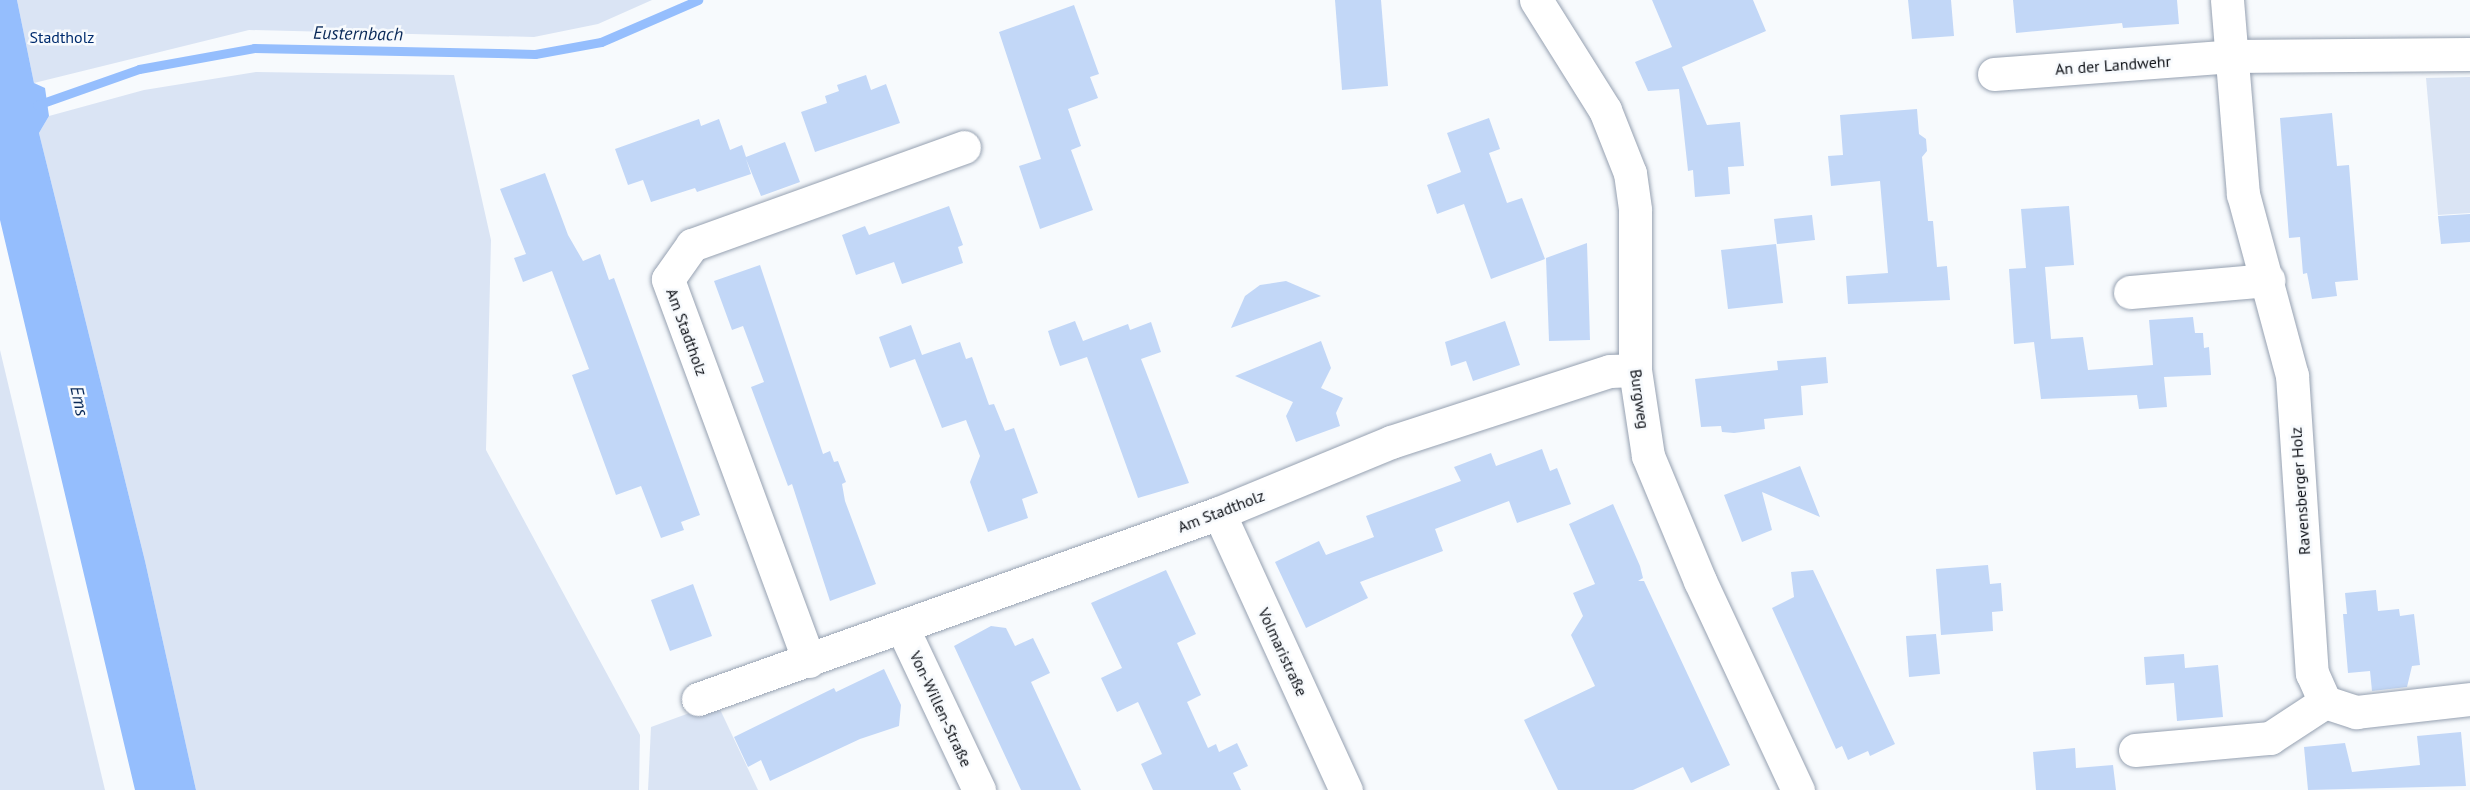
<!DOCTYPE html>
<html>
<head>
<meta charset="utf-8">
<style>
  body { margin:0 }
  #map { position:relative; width:2470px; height:790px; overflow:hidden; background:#f7fafd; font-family:"PT Sans",sans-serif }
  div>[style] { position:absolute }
  .green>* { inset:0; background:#dae4f4 }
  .water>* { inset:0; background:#95befd }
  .stream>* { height:9px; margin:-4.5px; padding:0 4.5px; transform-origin:4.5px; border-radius:4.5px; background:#95befd }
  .building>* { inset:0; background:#c2d7f7 }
  .roads { filter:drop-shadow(0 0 2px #96a1b1) drop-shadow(0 0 2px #96a1b1) }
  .minor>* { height:33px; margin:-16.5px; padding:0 16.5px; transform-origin:16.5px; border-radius:16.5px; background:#fff }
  span { translate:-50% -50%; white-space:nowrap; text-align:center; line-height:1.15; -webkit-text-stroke:5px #f7fafd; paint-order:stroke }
  .park-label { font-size:16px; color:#002c6e }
  .street-label { font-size:16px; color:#0c0f15 }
  .water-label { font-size:18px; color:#092958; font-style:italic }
</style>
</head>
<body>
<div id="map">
  <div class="green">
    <div style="clip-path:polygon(17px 0,652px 0,598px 24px,534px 37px,249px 30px,34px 83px)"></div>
    <div style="clip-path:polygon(256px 72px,454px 75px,491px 240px,486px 450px,640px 735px,639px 790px,196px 790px,145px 561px,39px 133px,49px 116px,144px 90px)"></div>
    <div style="clip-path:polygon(2470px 77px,2470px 213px,2438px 215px,2426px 78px)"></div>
    <div style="clip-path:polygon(0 350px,105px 790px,0 790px)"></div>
    <div style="clip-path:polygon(717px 703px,758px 790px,648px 790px,651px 727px)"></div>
  </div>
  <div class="water">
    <div style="clip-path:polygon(0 0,17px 0,34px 83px,45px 88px,49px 116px,39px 133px,145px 561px,196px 790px,135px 790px,0 220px)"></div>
  </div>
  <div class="stream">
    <div style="left:37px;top:105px;width:108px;rotate:-19.4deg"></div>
    <div style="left:139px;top:69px;width:117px;rotate:-10.3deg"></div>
    <div style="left:254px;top:48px;width:281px;rotate:1.2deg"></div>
    <div style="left:535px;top:54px;width:67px;rotate:-10.3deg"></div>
    <div style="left:601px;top:42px;width:106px;rotate:-23.4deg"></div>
  </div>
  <div class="building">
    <div style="clip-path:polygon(1335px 0,1381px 0,1388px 86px,1342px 90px)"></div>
    <div style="clip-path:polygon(1652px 0,1753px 0,1766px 31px,1682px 67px,1707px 125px,1740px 122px,1744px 166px,1728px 167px,1730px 194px,1695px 197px,1693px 170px,1688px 171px,1679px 89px,1648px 91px,1635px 62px,1672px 47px)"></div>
    <div style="clip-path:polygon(1908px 0,1951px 0,1954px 36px,1912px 39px)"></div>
    <div style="clip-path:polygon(2013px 0,2177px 0,2179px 24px,2123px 28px,2122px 23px,2016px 33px)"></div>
    <div style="clip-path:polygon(1074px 5px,1099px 74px,1090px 77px,1098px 98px,1068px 109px,1081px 146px,1071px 150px,1093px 210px,1040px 229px,1019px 166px,1041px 159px,999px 32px)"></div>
    <div style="clip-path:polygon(866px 75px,871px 90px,886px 84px,900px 123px,815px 152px,801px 112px,827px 103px,825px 96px,839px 91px,837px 85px)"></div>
    <div style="clip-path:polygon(1917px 109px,1919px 134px,1926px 139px,1927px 151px,1922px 157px,1928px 221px,1933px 221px,1937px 267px,1947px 266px,1950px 300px,1848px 304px,1846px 276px,1888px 273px,1880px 181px,1831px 186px,1828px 156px,1843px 155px,1840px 115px)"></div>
    <div style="clip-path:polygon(2332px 113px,2337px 166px,2349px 165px,2358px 280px,2335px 282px,2337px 296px,2312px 299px,2307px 273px,2303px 274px,2300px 237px,2289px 238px,2280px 118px)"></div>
    <div style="clip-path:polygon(1489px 118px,1500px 149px,1489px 153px,1507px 203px,1522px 198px,1545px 259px,1491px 279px,1464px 204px,1437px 214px,1427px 185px,1461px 172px,1447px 133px)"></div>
    <div style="clip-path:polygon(699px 119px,701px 126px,719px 119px,730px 150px,742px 145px,746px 157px,785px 142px,800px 182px,761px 196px,746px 159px,751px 174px,697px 192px,695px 188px,651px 202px,643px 180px,628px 185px,615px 149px)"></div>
    <div style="clip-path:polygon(545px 173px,568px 235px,583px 261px,600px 254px,609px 280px,614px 278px,700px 515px,681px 522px,684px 530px,661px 538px,641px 486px,616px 495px,572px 375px,589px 369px,552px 271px,523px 282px,514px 258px,526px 254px,500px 189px)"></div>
    <div style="clip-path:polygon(949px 206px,963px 245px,958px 247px,963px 263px,902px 284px,894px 262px,856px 275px,842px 235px,865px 226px,869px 235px)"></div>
    <div style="clip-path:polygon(2069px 206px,2074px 265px,2045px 267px,2051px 339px,2083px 337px,2088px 370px,2153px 365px,2149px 320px,2193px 317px,2195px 333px,2203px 333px,2204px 348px,2209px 347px,2211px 375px,2164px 377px,2167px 407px,2139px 409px,2137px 395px,2041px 399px,2034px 342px,2014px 344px,2009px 269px,2026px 268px,2021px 209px)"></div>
    <div style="clip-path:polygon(2470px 214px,2470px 242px,2441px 244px,2438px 216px)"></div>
    <div style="clip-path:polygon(1812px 215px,1815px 240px,1777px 244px,1774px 219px)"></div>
    <div style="clip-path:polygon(1587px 243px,1590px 340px,1549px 341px,1546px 258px)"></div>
    <div style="clip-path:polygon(1776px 244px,1783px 303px,1728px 309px,1721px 250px)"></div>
    <div style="clip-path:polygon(760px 265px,823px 454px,830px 451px,834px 462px,838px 461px,846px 482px,842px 484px,845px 501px,876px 584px,830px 601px,792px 484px,788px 486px,751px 387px,764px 382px,743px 326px,732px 330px,714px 281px)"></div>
    <div style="clip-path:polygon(1286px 281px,1321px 296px,1231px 328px,1245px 296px,1260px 285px)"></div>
    <div style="clip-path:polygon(1075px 321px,1083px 341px,1128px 324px,1130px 330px,1151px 322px,1161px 352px,1141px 359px,1189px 483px,1138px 498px,1087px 357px,1060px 366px,1052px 344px,1048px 331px)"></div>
    <div style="clip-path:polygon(1505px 321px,1520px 365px,1473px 381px,1466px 361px,1451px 366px,1445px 342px)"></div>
    <div style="clip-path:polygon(911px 325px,922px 355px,960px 342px,966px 359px,972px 357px,989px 405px,994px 404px,1005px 431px,1014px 428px,1038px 493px,1022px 499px,1028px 518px,988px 532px,970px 482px,980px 456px,966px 420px,942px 428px,915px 359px,890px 368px,879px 337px)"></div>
    <div style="clip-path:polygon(1321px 341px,1331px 368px,1321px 388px,1343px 398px,1336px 413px,1340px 426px,1296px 442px,1286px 416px,1293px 402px,1235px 376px)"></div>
    <div style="clip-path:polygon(1826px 357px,1828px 383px,1801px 386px,1803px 415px,1764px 419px,1765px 429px,1734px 433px,1722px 432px,1721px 426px,1701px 427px,1695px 379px,1778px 370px,1777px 361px)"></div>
    <div style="clip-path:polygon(1542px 449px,1550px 471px,1557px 468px,1571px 504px,1517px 523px,1509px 501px,1435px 529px,1443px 551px,1360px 582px,1368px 598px,1306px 628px,1275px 562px,1319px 541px,1326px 555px,1374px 537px,1366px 516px,1461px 481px,1454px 467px,1491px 453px,1496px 466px)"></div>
    <div style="clip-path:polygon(1800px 466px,1820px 517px,1762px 492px,1772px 530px,1742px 542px,1724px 495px)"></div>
    <div style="clip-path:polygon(1613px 504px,1640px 566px,1643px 578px,1638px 581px,1644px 581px,1730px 765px,1691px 783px,1683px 767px,1633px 790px,1558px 790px,1524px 720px,1595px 686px,1571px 635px,1583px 616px,1573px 593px,1595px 584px,1569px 524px)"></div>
    <div style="clip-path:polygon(1988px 565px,1990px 584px,2001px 583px,2003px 611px,1992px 612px,1993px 631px,1941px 635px,1936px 569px)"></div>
    <div style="clip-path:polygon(1166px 570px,1196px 634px,1177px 643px,1201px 695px,1187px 702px,1208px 748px,1216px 744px,1219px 752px,1237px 743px,1248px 766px,1233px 773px,1241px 790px,1153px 790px,1141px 764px,1162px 754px,1138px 702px,1117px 712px,1101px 678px,1122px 668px,1091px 603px)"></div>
    <div style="clip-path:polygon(1813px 570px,1895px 744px,1870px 756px,1868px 751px,1848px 760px,1842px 746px,1836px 749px,1772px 608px,1794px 597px,1791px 572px)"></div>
    <div style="clip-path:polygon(693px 584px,712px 636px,670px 651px,651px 600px)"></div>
    <div style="clip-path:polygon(2376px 590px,2378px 611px,2399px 609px,2400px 616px,2414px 614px,2420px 665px,2412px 666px,2407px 687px,2372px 691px,2370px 671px,2348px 673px,2343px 614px,2347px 614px,2345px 593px)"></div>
    <div style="clip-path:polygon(991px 626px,1006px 628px,1015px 646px,1033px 638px,1050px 673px,1031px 682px,1081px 790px,1021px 790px,954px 646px)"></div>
    <div style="clip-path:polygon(1936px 634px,1940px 674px,1909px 677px,1906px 636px)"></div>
    <div style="clip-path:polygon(2184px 654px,2185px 668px,2218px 665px,2223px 717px,2177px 721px,2174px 683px,2146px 685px,2144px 657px)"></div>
    <div style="clip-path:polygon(884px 669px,901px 705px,899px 726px,860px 739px,770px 781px,761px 760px,748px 767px,734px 737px,834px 688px,836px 692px)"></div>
    <div style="clip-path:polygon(2461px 732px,2466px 786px,2308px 790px,2304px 747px,2345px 743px,2352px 772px,2420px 765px,2417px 736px)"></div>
    <div style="clip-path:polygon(2075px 748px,2076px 768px,2113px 765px,2116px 790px,2036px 790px,2033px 752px)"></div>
  </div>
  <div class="roads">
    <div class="minor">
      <div style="left:1536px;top:0;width:130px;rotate:57.9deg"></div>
      <div style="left:1605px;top:110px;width:68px;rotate:68.4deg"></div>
      <div style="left:1630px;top:173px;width:37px;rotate:82deg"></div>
      <div style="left:1635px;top:210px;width:160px;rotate:90deg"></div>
      <div style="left:1635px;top:370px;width:87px;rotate:81.4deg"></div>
      <div style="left:1648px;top:456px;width:135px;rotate:67.4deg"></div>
      <div style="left:1700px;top:581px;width:231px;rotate:64.9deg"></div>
      <div style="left:2227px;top:0;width:195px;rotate:85.3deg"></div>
      <div style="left:2243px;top:194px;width:188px;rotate:74.9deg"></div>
      <div style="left:2292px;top:375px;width:299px;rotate:86.2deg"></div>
      <div style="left:2312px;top:673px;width:32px;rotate:66deg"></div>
      <div style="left:2325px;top:702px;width:33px;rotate:18deg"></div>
      <div style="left:2356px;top:712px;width:115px;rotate:-6.5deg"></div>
      <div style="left:1994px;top:74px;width:239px;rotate:-4.3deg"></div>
      <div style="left:2232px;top:56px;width:238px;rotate:-0.5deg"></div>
      <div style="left:2130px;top:292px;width:139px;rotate:-5deg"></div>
      <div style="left:1219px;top:513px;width:305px;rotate:65.4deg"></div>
      <div style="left:903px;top:629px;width:178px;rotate:64.7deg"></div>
      <div style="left:809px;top:661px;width:407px;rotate:-110.3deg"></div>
      <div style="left:668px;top:279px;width:42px;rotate:-54.8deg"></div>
      <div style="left:692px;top:245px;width:289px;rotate:-19.8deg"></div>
      <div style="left:698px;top:699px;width:553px;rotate:-19.65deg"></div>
      <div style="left:1219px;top:513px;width:186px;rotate:-22.4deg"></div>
      <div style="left:1391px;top:442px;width:230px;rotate:-18deg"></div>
      <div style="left:1610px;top:371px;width:25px;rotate:-2deg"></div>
      <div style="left:2135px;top:750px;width:136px;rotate:-5.1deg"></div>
      <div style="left:2270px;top:738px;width:66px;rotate:-33.2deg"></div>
    </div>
  </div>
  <div class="park-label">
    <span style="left:62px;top:37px">Stadtholz</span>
  </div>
  <div class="street-label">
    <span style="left:2113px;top:65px;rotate:-4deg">An der Landwehr</span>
    <span style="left:687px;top:332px;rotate:70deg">Am Stadtholz</span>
    <span style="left:1640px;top:399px;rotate:82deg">Burgweg</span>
    <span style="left:2300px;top:491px;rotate:-94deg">Ravensberger Holz</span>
    <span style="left:1221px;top:511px;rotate:-21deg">Am Stadtholz</span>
    <span style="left:1283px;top:652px;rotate:65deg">Volmaristraße</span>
    <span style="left:941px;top:709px;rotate:65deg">Von-Willen-Straße</span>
  </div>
  <div class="water-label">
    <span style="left:358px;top:34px;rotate:1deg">Eusternbach</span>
    <span style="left:79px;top:401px;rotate:78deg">Ems</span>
  </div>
</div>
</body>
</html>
